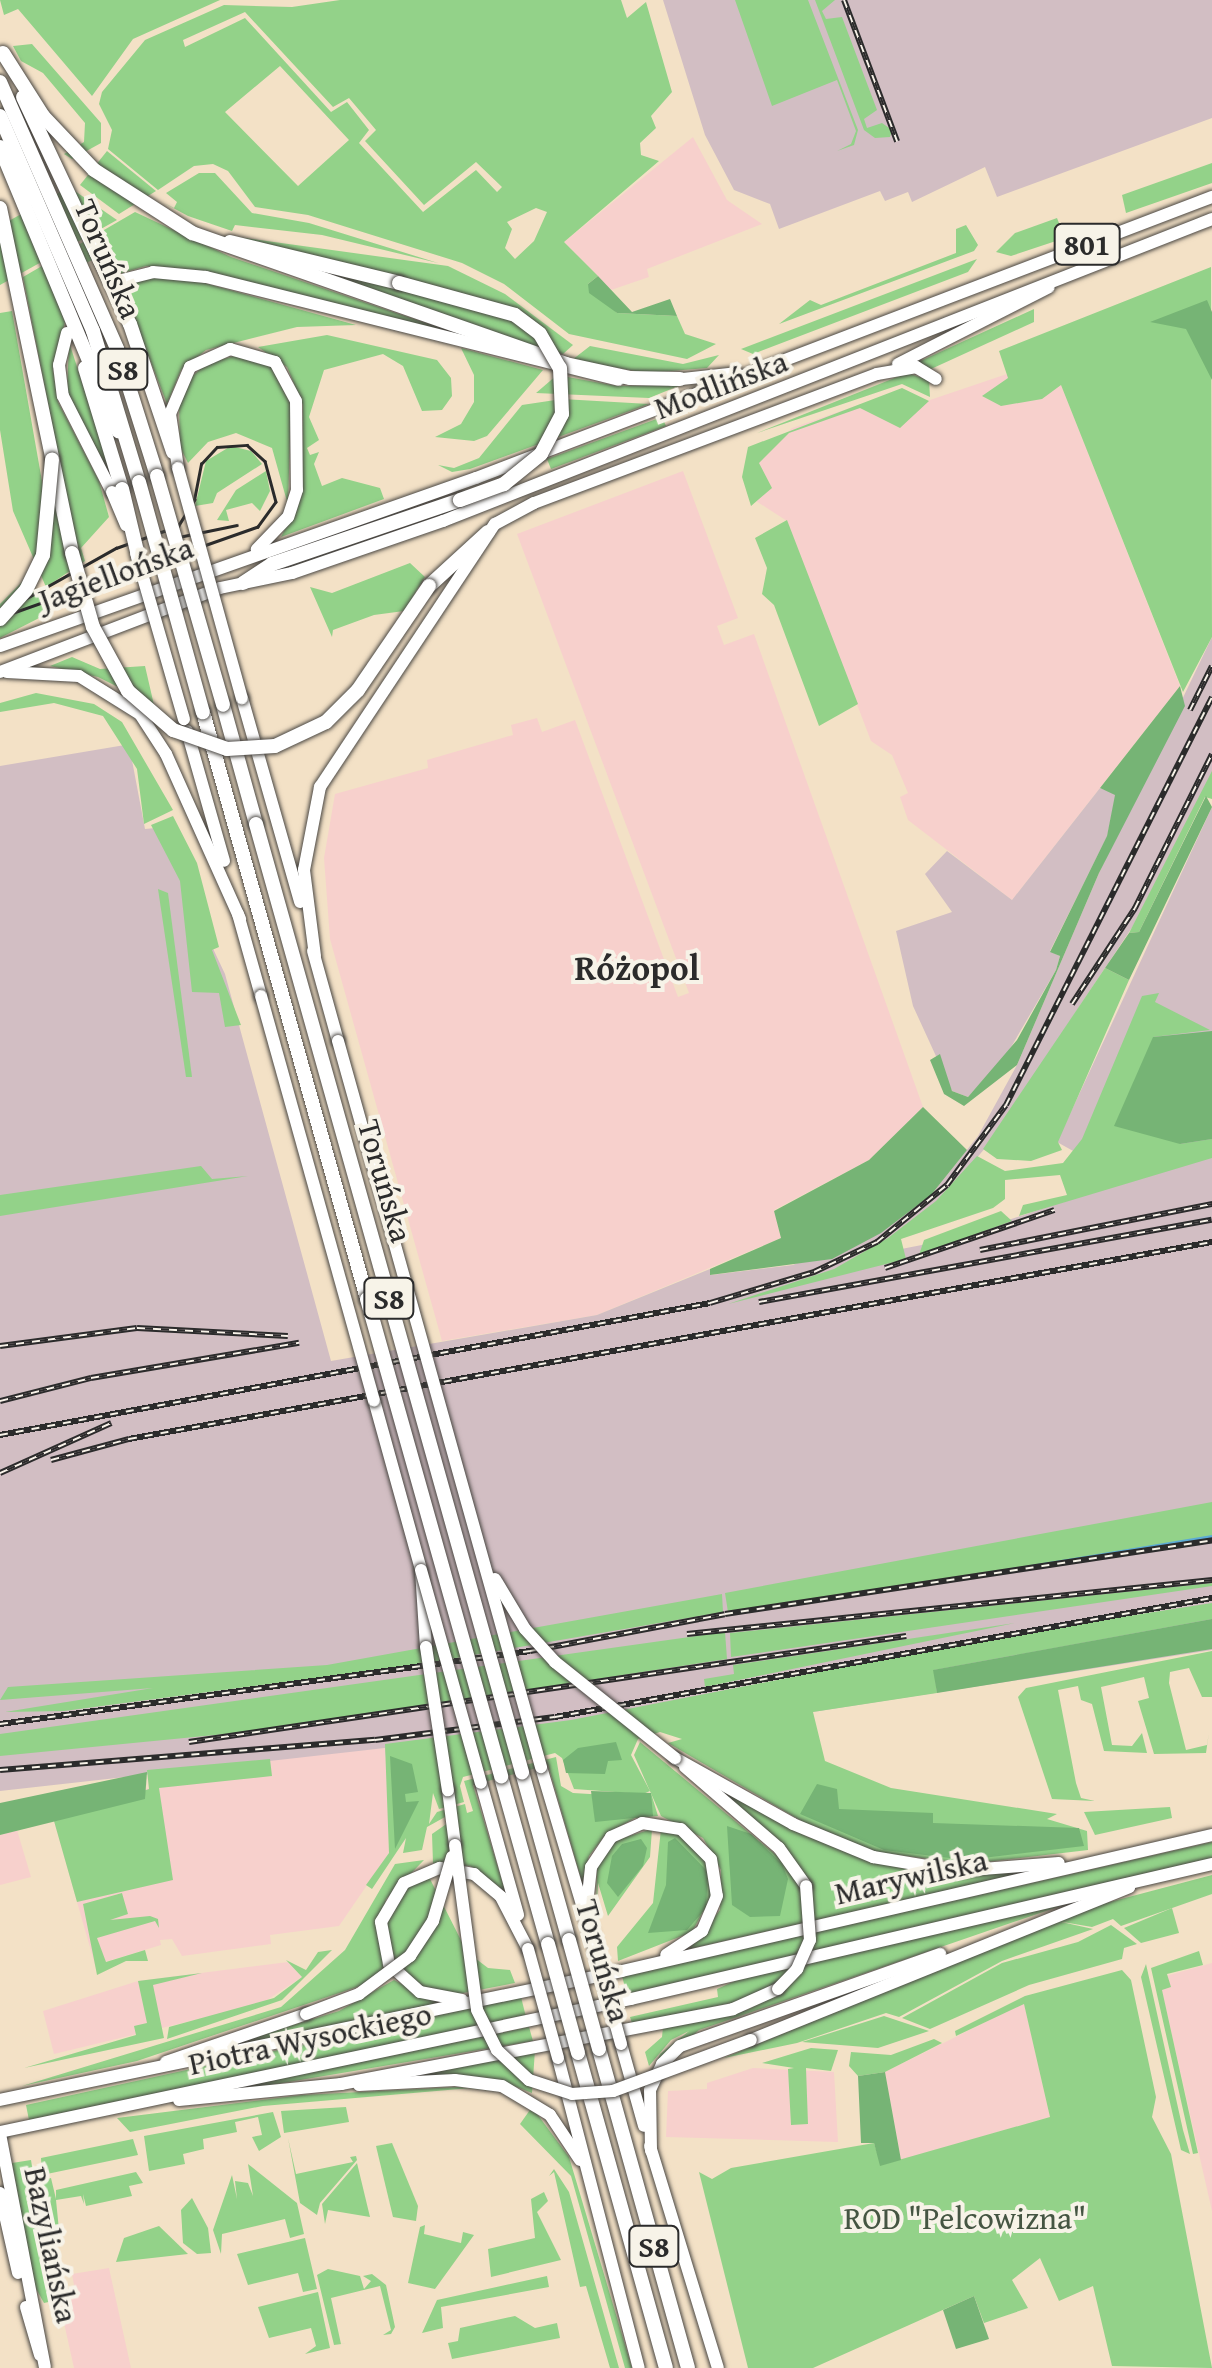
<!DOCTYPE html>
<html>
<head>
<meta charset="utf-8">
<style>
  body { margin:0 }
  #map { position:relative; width:1212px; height:2368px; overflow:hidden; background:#f3e1c6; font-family:"Gentium Book Plus",serif }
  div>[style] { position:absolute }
  .built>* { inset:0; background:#f7d0cc }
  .industrial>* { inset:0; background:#d2bec3 }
  .green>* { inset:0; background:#93d289 }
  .forest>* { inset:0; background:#76b475 }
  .stream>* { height:2.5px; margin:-1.25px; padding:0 1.25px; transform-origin:1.25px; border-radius:1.25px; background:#5caad5 }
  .roads { filter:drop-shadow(0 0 2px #494642) drop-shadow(0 0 2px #494642) }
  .major>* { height:12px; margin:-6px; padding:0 6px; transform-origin:6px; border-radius:6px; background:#fff }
  .highway>* { height:14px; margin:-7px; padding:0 7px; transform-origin:7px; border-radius:7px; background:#fff }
  .tram>* { height:2.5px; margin:-1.25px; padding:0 1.25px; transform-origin:1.25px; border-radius:1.25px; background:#2b2b2b }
  .rail>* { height:6px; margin-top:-3px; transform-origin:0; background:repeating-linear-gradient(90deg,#f7f3e8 0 8px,#2b2b2b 0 16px); box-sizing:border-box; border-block:2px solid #2b2b2b }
  .bridges { filter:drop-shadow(0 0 2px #494642) drop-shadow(0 0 2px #494642) }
  .major-bridge>* { height:12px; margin:-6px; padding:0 6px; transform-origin:6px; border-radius:6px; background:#fff }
  .highway-bridge>* { height:14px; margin:-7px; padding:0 7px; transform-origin:7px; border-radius:7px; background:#fff }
  span { translate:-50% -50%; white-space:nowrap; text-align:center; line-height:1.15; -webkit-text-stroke:8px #f7f3e8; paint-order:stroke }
  .shield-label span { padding:2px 8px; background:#f7f3e8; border:2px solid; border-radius:8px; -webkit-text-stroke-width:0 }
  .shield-label { font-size:30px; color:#2b2b2b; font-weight:700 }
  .street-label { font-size:32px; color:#2b2b2b }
  .park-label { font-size:32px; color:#455542 }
  .neighbourhood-label { font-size:35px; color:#2b2b2b; font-weight:700 }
</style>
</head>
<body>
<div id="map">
  <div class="built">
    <div style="clip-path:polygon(693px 137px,727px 200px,762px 224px,647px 269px,649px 277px,611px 290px,564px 242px)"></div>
    <div style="clip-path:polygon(1051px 359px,1180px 686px,1012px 900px,908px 820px,900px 797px,908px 793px,892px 755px,871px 741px,787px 521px,756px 501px,745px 471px,792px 428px,904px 389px,927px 401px)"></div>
    <div style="clip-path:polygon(683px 471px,738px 618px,717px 626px,724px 645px,754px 634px,923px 1107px,869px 1160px,774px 1210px,781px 1238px,597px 1315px,442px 1341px,330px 939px,324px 858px,335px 794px,428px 768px,427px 760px,513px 735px,511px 725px,537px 718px,542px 732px,575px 720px,678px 997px,689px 993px,517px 534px)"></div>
    <div style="clip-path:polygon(386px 1748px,389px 1853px,339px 1926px,270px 1935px,271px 1944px,182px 1956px,172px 1939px,160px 1940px,161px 1945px,95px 1965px,54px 1821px,149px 1788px,147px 1770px)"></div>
    <div style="clip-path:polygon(17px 1830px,31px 1877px,0 1885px,0 1835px)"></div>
    <div style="clip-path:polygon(288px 1962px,302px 1977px,261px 2004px,54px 2054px,43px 2011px,138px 1981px)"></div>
    <div style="clip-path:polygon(1212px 1963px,1212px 2211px,1159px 1978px)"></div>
    <div style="clip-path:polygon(1024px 2003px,1050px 2117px,901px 2160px,885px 2072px)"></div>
    <div style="clip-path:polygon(753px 2068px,834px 2072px,838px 2142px,666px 2137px,668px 2091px,707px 2089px,707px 2083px)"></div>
    <div style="clip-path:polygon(109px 2268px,131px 2368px,74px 2368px,58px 2296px,76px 2296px,72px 2274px)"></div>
  </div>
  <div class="industrial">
    <div style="clip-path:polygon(663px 0,1212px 0,1212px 118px,997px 197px,985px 167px,912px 202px,908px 192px,885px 201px,880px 191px,779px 229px,770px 204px,734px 190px,705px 135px)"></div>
    <div style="clip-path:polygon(1212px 637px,1212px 773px,1133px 926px,986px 1147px,937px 1205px,861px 1257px,952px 1239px,1086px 1194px,1075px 1152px,1057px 1142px,1212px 807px,1212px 1650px,819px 1711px,387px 1766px,385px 1748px,0 1791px,0 766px,125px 745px,131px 755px,145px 829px,156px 828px,225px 974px,331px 1361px,597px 1315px,710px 1269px,711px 1275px,793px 1265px,931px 1195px,978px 1136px,1017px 1065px,1099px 873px)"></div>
    <div style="clip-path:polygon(1100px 788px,1116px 794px,1107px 837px,1050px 951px,1060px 956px,1056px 970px,1007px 1054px,968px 1097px,952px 1091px,913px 1006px,896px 931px,952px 912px,925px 874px,947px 851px,1012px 900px)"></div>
  </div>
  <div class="green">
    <div style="clip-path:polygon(0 0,220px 0,133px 39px,92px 96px,18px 9px,4px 15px)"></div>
    <div style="clip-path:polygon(evenodd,340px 0,621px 0,627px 18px,646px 2px,672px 92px,651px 116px,656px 128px,640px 143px,641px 155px,659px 161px,564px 242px,598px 276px,588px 284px,617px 313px,677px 316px,685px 334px,716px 344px,687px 359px,569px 334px,504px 284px,462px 263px,308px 215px,255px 207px,228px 171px,213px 164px,194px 166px,158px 190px,108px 149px,112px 130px,99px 104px,102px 92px,145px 40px,224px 5px,292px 7px,340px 0,245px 12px,333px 107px,349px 98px,376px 130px,365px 141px,424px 205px,476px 162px,502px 187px,497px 192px,476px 170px,423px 212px,359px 143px,369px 130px,347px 102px,331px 112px,245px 18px,185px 47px,183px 40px,245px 12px,340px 0,280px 66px,349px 140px,298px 186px,225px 112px,280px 66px,340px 0,536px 208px,547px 212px,534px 241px,515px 259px,505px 248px,512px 229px,507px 222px,536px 208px)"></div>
    <div style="clip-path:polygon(735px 0,808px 0,858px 130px,854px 145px,837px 151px,851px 144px,856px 131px,837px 80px,772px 106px)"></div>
    <div style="clip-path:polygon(815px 0,835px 0,822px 11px,826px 19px,842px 17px,877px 110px,864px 119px,867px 128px,882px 123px,892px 130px,890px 137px,875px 138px,864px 130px)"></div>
    <div style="clip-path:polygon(32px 44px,101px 123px,101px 143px,72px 159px,64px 154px,84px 142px,85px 123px,43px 73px,21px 61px,13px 46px)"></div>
    <div style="clip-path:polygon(107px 151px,156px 191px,119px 214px,80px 185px)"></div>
    <div style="clip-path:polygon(1212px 163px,1212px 183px,1126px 213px,1122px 195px)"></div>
    <div style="clip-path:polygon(199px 173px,215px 173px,252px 213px,309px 223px,438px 263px,322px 235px,235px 225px,232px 231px,188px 216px,164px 203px,174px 208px,177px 202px,166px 193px)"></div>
    <div style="clip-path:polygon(69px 187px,117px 220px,0 285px,0 226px)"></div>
    <div style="clip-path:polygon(135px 212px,231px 257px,502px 349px,209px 272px,146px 266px,115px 275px,103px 255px,50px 280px,65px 322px,53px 370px,58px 402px,99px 481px,109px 517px,81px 548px,85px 561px,46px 587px,13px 511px,0 430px,0 313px,12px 311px,46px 504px,67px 499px,23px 277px)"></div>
    <div style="clip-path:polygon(1057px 218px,1063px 233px,1056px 241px,1011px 256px,996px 252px,1015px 233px)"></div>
    <div style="clip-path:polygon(966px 225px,978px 245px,974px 251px,779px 324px,810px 300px,821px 305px,956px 253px,956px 229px)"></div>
    <div style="clip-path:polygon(230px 236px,448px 266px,505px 294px,573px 345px,563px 354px,543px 350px,288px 264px)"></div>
    <div style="clip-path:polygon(977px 259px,968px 272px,753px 354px,741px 349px)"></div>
    <div style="clip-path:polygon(1211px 267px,1212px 637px,1183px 692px,1061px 385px,1042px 399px,1001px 406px,982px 396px,1008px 378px,999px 351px)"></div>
    <div style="clip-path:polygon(148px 278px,186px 278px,356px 325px,297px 327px,206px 350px,181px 370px,167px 404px,122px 287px)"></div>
    <div style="clip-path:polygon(1034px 309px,1034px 322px,931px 369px,918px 362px)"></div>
    <div style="clip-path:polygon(327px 335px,437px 360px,451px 378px,452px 396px,442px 410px,422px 411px,403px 366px,383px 354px,324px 370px,309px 417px,319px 440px,307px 448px,310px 455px,319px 452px,314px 464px,322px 486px,342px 478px,380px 488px,384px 499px,281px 537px,302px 495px,303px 405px,287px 367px,258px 347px)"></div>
    <div style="clip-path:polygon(69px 342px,114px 481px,67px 394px)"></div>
    <div style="clip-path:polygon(590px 346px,683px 364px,719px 355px,707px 368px,647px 373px,572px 360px)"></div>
    <div style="clip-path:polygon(461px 348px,543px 370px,487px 436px,474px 441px,435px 437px,461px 424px,474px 402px,474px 375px)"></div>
    <div style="clip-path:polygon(239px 355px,271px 367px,291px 405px,288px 505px,272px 448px,236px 433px,208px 442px,188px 463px,180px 447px,179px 402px,187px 381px,207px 363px)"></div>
    <div style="clip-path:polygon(907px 373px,929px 380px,930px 397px,902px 384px,757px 433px)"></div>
    <div style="clip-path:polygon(557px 375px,617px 386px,681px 385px,649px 398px,536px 393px)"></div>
    <div style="clip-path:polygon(902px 388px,929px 401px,900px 428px,860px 408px,789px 433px,759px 463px,772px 488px,751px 506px,742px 477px,748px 447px)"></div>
    <div style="clip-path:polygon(562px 399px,649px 404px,470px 469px,452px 472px,438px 465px,454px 468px,479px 458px,522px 405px)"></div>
    <div style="clip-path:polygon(662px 417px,666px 426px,551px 469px,547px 459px)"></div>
    <div style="clip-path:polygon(231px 446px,251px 451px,262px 464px,217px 493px,213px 503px,195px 506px,206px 461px)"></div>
    <div style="clip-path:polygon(266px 471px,270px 491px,260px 511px,252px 503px,226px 510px,229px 521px,217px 520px,236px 490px)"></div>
    <div style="clip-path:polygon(787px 520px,858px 704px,819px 726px,774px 605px,762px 594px,767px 568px,755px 538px)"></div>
    <div style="clip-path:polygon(410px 563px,425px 577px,404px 611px,374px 615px,333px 630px,332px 637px,310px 587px,332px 593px)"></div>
    <div style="clip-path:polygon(24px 580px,37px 591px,47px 614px,0 638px,0 604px)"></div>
    <div style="clip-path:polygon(72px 657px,100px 669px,145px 666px,154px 705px,98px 677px,50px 666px)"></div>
    <div style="clip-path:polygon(36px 693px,94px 704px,122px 722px,173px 810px,144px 824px,137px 769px,103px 716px,54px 703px,0 712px,0 703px)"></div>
    <div style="clip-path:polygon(1212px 771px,1212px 799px,1205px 797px,1139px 932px,1129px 933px)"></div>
    <div style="clip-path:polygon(173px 816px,197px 863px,219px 947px,212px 950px,241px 1025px,225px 1027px,219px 993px,192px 992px,180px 881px,151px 825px)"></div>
    <div style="clip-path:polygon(158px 889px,168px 893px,192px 1077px,186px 1077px)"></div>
    <div style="clip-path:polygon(1105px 968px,1129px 980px,1058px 1142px,1062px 1150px,1031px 1161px,997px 1159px,983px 1149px)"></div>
    <div style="clip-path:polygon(1159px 993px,1155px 1002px,1210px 1030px,1153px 1037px,1180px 1144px,1212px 1139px,1212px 1158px,1019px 1216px,1023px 1205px,1067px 1195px,1060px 1175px,1005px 1180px,1005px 1199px,993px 1208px,901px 1239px,906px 1259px,728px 1304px,834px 1269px,888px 1238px,936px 1201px,977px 1156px,1005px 1171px,1063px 1163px,1082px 1139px,1142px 996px)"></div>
    <div style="clip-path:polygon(201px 1166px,212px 1179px,248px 1176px,0 1216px,0 1195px)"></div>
    <div style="clip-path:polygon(1001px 1211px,1012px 1221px,919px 1255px,924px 1240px)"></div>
    <div style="clip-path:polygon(1212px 1502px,1212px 1536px,1204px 1539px,728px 1612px,725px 1593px)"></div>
    <div style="clip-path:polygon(1212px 1583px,1212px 1586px,731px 1657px,730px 1633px)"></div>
    <div style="clip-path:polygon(722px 1594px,723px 1612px,415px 1665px,64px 1711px,5px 1712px,153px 1688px,0 1700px,8px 1687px,327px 1665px)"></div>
    <div style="clip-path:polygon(1212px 1603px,1212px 1619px,934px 1670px,937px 1693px,813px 1712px,825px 1761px,891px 1788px,1057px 1814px,1047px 1819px,1087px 1831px,1088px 1850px,968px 1864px,876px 1852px,805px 1823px,668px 1743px,682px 1739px,660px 1732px,638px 1739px,631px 1755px,650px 1791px,643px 1794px,574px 1789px,562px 1758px,555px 1753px,463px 1777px,460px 1786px,464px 1802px,439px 1809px,433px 1793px,429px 1824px,437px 1812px,465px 1804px,467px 1813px,473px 1811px,464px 1781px,556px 1757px,561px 1786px,573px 1793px,640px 1797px,651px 1793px,658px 1816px,635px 1818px,606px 1834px,589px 1856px,582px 1882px,548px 1765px,473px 1785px,505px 1891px,470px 1866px,433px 1863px,432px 1834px,455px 1818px,454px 1812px,427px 1827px,422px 1850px,403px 1853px,406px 1838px,372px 1889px,366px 1885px,389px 1853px,385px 1744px,571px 1720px,1019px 1633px)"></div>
    <div style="clip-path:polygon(1015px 1623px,705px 1687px,704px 1679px,734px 1674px,733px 1665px)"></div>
    <div style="clip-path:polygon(725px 1632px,727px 1659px,265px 1730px,0 1756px,0 1734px)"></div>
    <div style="clip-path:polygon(1212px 1651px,1212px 1697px,1202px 1697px,1189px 1668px,1170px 1672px,1169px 1683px,1186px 1750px,1207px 1745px,1209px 1732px,1206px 1753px,1154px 1754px,1138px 1701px,1149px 1698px,1144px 1677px,1101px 1687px,1112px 1745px,1132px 1746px,1142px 1733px,1147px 1753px,1104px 1751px,1092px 1704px,1081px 1700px,1078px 1686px,1058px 1690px,1076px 1783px,1081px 1798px,1095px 1801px,1052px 1799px,1018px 1697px,1026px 1688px)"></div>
    <div style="clip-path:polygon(640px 1742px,811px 1884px,782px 1843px,698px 1774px,806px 1836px,876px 1863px,934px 1874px,1032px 1871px,689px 1949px,720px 1910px,721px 1870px,703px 1838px,661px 1816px,634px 1755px)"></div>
    <div style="clip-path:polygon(270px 1759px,272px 1776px,159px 1788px,173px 1880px,77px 1902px,54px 1821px,149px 1789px,147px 1770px)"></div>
    <div style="clip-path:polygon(1170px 1807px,1172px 1818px,1095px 1835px,1084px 1812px)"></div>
    <div style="clip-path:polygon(652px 1829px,650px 1857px,608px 1916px,598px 1883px,596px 1919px,597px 1867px,616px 1840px)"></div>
    <div style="clip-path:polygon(661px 1829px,682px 1835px,708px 1864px,712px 1895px,692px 1932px,618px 1961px,617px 1947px,653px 1903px)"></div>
    <div style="clip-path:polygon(1212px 1842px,1212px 1858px,627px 1995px,622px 1976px)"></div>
    <div style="clip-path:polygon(424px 1860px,386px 1899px,377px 1935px,387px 1969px,360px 1986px,137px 2061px,22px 2086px,281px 2007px,345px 1950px,395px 1864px)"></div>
    <div style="clip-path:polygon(1212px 1875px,1212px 1894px,1121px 1926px,1113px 1919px,1092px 1927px,1057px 1921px,1093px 1929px,1002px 1961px,899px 2017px,886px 2013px,797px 2043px,724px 2058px,1087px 1908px)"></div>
    <div style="clip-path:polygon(429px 1877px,467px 1952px,488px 1968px,510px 1970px,515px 1983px,458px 1994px,420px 1987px,395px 1965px,387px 1924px,407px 1887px)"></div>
    <div style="clip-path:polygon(122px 1893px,128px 1914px,110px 1920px,150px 1916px,158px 1919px,159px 1928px,155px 1921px,97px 1938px,106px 1962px,145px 1950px,148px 1961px,126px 1961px,97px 1975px,83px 1904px)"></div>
    <div style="clip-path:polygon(1072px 1902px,699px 2030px,653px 2071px,660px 2054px,689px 2031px,671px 2040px,649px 2066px,645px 2052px,662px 2037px,663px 2027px,747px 2010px,781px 1993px,774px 1984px,746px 2000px,632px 2023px,630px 2017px,718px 1997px,717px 1989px,737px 1980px)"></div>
    <div style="clip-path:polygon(1172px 1908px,1179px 1933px,1141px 1943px,1124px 1928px)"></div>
    <div style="clip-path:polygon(1111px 1925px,1137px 1944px,1124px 1948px,1122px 1959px,1029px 1985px,930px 2029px,902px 2018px,1002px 1963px,1078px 1942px)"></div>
    <div style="clip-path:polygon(332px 1950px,282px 2000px,167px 2039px,169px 2027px,274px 1998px,302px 1977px,286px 1960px,306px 1970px,318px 1952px)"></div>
    <div style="clip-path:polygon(1199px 1951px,1203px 1965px,1167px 1974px,1171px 1987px,1162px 1990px,1198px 2153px,1193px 2154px,1151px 1968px)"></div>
    <div style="clip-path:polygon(1146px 1964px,1183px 2130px,1190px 2154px,1181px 2150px,1141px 1977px)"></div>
    <div style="clip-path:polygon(1122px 1970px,1131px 1980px,1156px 2097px,1152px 2117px,1171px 2154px,1212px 2368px,1112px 2366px,1093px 2286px,1059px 2301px,1040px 2258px,1012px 2280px,1028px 2308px,984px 2323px,974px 2296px,813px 2368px,748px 2368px,699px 2172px,712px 2179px,731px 2168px,874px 2143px,881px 2165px,1050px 2117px,1024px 2004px,956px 2036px,955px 2031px,1025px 1996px)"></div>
    <div style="clip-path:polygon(202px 1973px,153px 1985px,164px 2038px,24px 2068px,136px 2035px,134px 2026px,147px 2023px,138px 1981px)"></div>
    <div style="clip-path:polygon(394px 1980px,439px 2003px,198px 2054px,339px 2011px)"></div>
    <div style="clip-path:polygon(521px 1997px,526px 2017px,29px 2120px,26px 2105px)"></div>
    <div style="clip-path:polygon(884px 2016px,929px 2031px,878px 2048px,802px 2042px)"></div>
    <div style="clip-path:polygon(529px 2027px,533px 2041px,211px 2095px,211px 2093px)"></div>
    <div style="clip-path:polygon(934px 2039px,942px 2043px,885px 2072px,858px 2076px,849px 2066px,851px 2052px,891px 2055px)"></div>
    <div style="clip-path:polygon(811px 2048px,838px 2050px,831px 2071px,806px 2068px,808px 2124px,791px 2125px,788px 2069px,794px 2068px,762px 2063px)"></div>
    <div style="clip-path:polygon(535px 2050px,532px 2093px,509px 2084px,377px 2081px)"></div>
    <div style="clip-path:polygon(458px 2087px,500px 2092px,471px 2088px,263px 2106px,130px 2132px,117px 2118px,302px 2095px)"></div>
    <div style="clip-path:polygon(346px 2107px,349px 2122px,284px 2133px,281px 2111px)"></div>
    <div style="clip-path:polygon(532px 2107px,569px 2157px,632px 2368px,625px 2368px,571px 2176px,520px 2124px)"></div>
    <div style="clip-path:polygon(273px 2112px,281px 2137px,259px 2151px,252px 2137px,262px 2135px,258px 2117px,235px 2122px,237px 2132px,203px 2139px,204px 2149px,183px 2154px,185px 2164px,149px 2171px,144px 2136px)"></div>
    <div style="clip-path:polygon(288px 2138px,296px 2174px,353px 2162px,350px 2157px,356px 2156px,357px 2160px,320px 2203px,317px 2215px,300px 2203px)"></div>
    <div style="clip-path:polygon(133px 2139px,138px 2155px,42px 2175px,41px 2158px)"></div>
    <div style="clip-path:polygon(392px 2143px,418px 2206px,416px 2221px,393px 2217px,376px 2146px)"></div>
    <div style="clip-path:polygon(31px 2160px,53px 2301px,44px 2303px,34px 2285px,12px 2163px)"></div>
    <div style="clip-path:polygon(357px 2163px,370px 2217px,328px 2210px,325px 2224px,322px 2204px)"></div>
    <div style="clip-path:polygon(248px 2164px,297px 2203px,304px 2234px,290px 2238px,285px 2219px,222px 2234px,221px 2254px,213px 2230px,232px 2175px,237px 2199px,235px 2181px,248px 2183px,253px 2196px)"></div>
    <div style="clip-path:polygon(554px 2169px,569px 2192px,619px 2368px,610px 2368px,586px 2286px,580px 2287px,554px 2172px,549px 2176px)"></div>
    <div style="clip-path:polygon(136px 2172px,143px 2183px,129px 2186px,132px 2196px,86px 2206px,83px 2194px,84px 2204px,81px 2196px,56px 2200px,59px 2230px,48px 2230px,43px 2180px,51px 2178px,56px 2199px,56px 2190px)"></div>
    <div style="clip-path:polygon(544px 2192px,548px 2201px,537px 2212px,561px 2260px,491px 2277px,488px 2249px,535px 2238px,531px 2199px)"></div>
    <div style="clip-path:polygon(192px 2198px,208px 2228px,211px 2253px,197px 2254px,183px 2243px,181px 2210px)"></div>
    <div style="clip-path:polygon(425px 2225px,424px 2234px,461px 2243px,463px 2232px,474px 2235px,435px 2289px,408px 2283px,420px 2227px)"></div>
    <div style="clip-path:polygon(159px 2226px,188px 2254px,116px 2262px,124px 2238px)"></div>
    <div style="clip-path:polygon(305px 2238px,317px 2289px,303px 2292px,298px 2273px,248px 2285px,237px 2254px)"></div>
    <div style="clip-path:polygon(328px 2269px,360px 2276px,364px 2289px,371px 2281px,363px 2276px,372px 2274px,386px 2285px,395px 2327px,391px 2334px,383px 2335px,391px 2330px,380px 2286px,331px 2298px,341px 2344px,349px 2343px,334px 2345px,317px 2275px)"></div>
    <div style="clip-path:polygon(547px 2276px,549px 2287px,441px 2307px,443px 2328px,422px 2333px,437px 2300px)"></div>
    <div style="clip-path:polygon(318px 2292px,330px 2348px,305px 2354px,316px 2346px,311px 2328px,269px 2338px,258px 2307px)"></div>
    <div style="clip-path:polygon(515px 2316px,535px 2328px,557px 2323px,560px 2338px,452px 2359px,448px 2343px,458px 2341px,460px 2328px)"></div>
  </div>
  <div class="forest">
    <div style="clip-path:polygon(598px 276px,632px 312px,670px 299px,677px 316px,617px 313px,589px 293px,588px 284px)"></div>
    <div style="clip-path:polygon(1207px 300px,1212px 312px,1212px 380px,1186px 329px,1150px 322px)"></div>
    <div style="clip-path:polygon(1180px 686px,1185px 706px,1099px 873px,1017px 1065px,964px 1106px,944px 1094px,930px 1060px,940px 1054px,952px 1091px,968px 1097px,1017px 1040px,1056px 970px,1060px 956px,1050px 952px,1107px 836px,1115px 795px,1100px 788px)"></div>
    <div style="clip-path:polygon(1206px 796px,1212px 807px,1129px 980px,1105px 968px,1129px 933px,1139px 932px)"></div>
    <div style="clip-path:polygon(1212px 1031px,1212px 1139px,1180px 1144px,1114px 1126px,1153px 1037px)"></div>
    <div style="clip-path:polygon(923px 1107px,967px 1150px,931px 1195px,881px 1233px,832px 1259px,710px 1275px,710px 1269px,781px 1238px,774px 1211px,869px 1160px)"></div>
    <div style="clip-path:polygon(1212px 1619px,1212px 1649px,937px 1693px,933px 1670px)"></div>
    <div style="clip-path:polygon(616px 1742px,622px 1760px,608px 1761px,605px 1774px,566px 1773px,563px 1760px,578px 1748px)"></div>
    <div style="clip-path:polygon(390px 1756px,412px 1764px,418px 1792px,405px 1794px,406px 1802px,419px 1801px,395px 1849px)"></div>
    <div style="clip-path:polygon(147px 1772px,145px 1799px,0 1835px,0 1803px)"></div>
    <div style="clip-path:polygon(817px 1784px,837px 1789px,839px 1809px,933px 1813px,933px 1823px,1079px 1828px,1084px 1846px,966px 1860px,884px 1850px,800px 1814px)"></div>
    <div style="clip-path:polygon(591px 1791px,651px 1793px,653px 1816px,595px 1822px)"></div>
    <div style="clip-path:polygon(727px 1826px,751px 1834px,782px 1864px,788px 1879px,780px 1916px,750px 1917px,732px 1905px)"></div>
    <div style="clip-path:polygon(675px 1838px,708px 1872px,706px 1908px,687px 1930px,648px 1933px,666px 1885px,668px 1842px)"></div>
    <div style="clip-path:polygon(641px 1839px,647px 1848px,643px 1866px,618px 1897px,607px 1883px,612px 1856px,622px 1844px)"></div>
    <div style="clip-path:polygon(885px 2072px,901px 2160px,880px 2166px,874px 2143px,861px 2143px,858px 2076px)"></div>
    <div style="clip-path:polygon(974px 2296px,989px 2339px,956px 2349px,943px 2310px)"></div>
  </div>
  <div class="stream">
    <div style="left:988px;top:1573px;width:227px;rotate:-9.4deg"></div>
  </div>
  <div class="roads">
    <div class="major">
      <div style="left:118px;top:281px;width:36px;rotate:-14deg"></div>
      <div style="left:153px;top:272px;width:53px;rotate:5.4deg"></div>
      <div style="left:206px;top:277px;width:425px;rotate:14deg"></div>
      <div style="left:67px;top:333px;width:33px;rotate:104deg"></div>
      <div style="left:59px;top:365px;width:31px;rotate:83deg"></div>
      <div style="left:63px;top:396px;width:108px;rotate:63deg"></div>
      <div style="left:898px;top:364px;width:169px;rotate:-27deg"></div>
      <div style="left:673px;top:380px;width:64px;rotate:-6.2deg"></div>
      <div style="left:178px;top:468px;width:55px;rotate:-98.4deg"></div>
      <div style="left:170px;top:414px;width:51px;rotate:-66.9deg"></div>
      <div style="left:190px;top:367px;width:44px;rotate:-24.2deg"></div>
      <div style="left:230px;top:349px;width:47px;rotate:16.1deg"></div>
      <div style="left:275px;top:362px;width:44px;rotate:61.7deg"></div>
      <div style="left:296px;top:401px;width:89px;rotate:89.4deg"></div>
      <div style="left:297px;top:490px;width:28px;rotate:108deg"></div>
      <div style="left:288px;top:517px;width:45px;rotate:134.1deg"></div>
      <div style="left:0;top:646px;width:505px;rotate:-19.44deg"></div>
      <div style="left:476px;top:478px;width:788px;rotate:-20.9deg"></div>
      <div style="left:0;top:672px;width:235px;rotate:-20.9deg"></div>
      <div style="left:220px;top:588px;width:74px;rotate:-11.8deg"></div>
      <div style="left:292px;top:573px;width:160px;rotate:-19deg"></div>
      <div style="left:443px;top:521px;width:826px;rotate:-21.44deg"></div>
      <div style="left:7px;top:672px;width:72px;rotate:3.2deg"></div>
      <div style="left:79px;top:676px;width:72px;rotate:31.9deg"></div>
      <div style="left:140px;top:714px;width:48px;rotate:57deg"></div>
      <div style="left:166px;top:754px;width:181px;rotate:65.8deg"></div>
      <div style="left:242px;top:698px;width:212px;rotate:74.1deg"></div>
      <div style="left:187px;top:731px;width:135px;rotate:74.1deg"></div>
      <div style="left:238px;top:914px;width:85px;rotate:74.3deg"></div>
      <div style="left:313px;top:951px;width:93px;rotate:74.5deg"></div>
      <div style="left:315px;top:956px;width:87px;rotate:-97.3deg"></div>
      <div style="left:304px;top:870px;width:85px;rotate:-79.1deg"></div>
      <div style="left:320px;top:787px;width:316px;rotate:-56.4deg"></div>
      <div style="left:495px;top:524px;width:44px;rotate:-28.3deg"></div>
      <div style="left:534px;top:503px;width:366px;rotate:-20.6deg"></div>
      <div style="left:877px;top:374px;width:40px;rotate:-10deg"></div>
      <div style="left:916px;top:367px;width:23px;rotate:31deg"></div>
      <div style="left:374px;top:1400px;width:176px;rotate:74.5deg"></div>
      <div style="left:421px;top:1570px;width:77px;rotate:86.3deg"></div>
      <div style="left:675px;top:1758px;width:135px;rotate:29.2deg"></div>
      <div style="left:793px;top:1824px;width:87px;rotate:22.4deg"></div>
      <div style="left:873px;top:1857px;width:85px;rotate:9.5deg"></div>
      <div style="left:957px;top:1871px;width:102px;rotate:-4.5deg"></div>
      <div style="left:541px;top:1767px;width:175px;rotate:73.4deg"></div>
      <div style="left:685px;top:1767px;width:124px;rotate:40.8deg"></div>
      <div style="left:779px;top:1848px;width:47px;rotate:54.6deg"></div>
      <div style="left:481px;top:1783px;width:137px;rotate:74.3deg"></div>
      <div style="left:448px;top:1790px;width:55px;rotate:82.7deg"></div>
      <div style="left:586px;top:1914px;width:47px;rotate:-83.9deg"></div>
      <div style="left:591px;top:1867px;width:36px;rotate:-56deg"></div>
      <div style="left:611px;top:1837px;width:34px;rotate:-24deg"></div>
      <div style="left:642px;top:1823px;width:39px;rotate:9deg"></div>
      <div style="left:681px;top:1829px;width:42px;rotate:45deg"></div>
      <div style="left:711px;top:1859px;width:37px;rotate:81deg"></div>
      <div style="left:717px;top:1896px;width:38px;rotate:113deg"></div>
      <div style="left:702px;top:1931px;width:43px;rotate:146.3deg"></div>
      <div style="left:462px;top:2000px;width:43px;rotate:-169.2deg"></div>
      <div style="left:420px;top:1992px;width:42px;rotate:-137.9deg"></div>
      <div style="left:389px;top:1964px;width:43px;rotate:-100.8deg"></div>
      <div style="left:381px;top:1922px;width:45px;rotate:-59.5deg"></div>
      <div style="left:404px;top:1883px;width:39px;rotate:-23deg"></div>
      <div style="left:440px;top:1868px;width:35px;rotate:10deg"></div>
      <div style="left:474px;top:1874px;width:35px;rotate:40deg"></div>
      <div style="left:501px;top:1897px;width:59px;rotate:62.6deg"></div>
      <div style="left:751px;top:2040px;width:408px;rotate:-22deg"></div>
      <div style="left:621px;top:2044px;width:85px;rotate:74.3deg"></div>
      <div style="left:558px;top:2058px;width:320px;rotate:75.4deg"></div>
      <div style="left:166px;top:2062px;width:148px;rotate:-18.9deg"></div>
      <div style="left:359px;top:2085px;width:96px;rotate:-3deg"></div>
      <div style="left:455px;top:2080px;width:47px;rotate:7.3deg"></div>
      <div style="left:502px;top:2086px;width:56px;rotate:31.1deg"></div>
      <div style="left:550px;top:2115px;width:54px;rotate:56.3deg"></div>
      <div style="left:0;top:2100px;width:635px;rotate:-11.72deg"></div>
      <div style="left:622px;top:1971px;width:605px;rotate:-12.98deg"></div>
      <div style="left:179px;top:2100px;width:163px;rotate:-5.6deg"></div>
      <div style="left:341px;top:2084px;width:399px;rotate:-10.8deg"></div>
      <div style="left:733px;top:2009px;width:49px;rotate:-24deg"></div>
      <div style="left:0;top:2132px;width:645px;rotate:-11.9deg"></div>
      <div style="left:631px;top:1999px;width:596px;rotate:-13.08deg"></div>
      <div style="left:0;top:2134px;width:237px;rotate:79.1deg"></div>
      <div style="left:650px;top:2146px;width:232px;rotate:73deg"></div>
      <div style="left:651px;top:2151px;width:61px;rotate:-90.9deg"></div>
      <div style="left:650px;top:2090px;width:29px;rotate:-65deg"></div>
      <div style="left:662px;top:2064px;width:25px;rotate:-45deg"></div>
      <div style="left:680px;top:2046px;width:276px;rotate:-19.5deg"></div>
      <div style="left:0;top:2193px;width:82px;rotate:77.3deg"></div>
      <div style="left:26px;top:2307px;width:50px;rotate:73.7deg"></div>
    </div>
    <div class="highway">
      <div style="left:3px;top:53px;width:75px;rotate:57.6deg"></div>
      <div style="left:43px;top:116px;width:74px;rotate:46.6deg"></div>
      <div style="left:94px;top:170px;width:117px;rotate:32.7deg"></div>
      <div style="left:192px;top:233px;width:396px;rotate:19.3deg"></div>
      <div style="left:566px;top:364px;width:66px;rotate:12.3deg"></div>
      <div style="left:630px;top:378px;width:50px;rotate:1.1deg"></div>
      <div style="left:0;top:82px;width:292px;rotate:66.3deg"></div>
      <div style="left:117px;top:349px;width:133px;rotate:72.5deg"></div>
      <div style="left:23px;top:97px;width:251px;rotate:64.8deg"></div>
      <div style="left:130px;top:324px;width:135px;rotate:71.4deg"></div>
      <div style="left:0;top:116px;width:234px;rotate:66.6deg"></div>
      <div style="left:93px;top:331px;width:158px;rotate:73.1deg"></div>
      <div style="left:0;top:147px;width:308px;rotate:67.4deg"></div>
      <div style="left:0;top:208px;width:352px;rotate:78.2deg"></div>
      <div style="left:230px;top:242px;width:174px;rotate:13.6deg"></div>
      <div style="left:85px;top:368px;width:127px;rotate:73deg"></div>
      <div style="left:243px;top:583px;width:35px;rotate:-33deg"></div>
      <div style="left:272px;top:564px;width:199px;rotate:-18.8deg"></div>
      <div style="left:429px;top:586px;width:80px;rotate:-42.5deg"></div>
      <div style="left:223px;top:705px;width:123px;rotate:74.5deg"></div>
      <div style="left:203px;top:712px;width:609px;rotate:74.39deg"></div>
      <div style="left:522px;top:1772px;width:174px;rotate:74.4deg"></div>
      <div style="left:501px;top:1777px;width:173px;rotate:74.3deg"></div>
      <div style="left:599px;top:2049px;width:331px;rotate:74.4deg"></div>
      <div style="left:578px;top:2053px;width:327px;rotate:74.4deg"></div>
    </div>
  </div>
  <div class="tram">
    <div style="left:169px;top:539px;width:69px;rotate:-11.6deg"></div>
    <div style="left:0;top:613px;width:133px;rotate:-29.3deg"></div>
    <div style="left:116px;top:548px;width:66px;rotate:-19.5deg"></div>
    <div style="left:178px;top:526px;width:31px;rotate:-58deg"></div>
    <div style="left:194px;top:500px;width:37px;rotate:-79deg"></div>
    <div style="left:201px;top:464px;width:23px;rotate:-47deg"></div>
    <div style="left:217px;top:447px;width:30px;rotate:-4deg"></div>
    <div style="left:247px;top:445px;width:24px;rotate:42deg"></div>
    <div style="left:265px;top:461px;width:42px;rotate:75deg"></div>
    <div style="left:276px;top:502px;width:31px;rotate:126deg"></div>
    <div style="left:258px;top:527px;width:274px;rotate:160.6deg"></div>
  </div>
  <div class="rail">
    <div style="left:844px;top:0;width:151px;rotate:69.4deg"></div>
    <div style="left:1190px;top:710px;width:49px;rotate:-63.4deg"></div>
    <div style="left:1072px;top:1004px;width:115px;rotate:-56.7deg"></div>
    <div style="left:1135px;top:908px;width:172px;rotate:-63.4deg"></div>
    <div style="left:980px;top:1250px;width:237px;rotate:-11.2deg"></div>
    <div style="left:885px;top:1268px;width:179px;rotate:-18.9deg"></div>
    <div style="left:759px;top:1302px;width:460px;rotate:-10.3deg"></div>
    <div style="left:0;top:1346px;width:138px;rotate:-7.5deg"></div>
    <div style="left:137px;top:1328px;width:151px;rotate:3deg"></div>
    <div style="left:0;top:1401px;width:94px;rotate:-14.2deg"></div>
    <div style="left:91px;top:1378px;width:211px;rotate:-9.6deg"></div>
    <div style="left:0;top:1435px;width:722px;rotate:-10.53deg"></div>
    <div style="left:710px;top:1303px;width:109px;rotate:-16.6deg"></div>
    <div style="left:814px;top:1272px;width:70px;rotate:-25.5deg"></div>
    <div style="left:877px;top:1242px;width:90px;rotate:-39.2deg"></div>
    <div style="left:947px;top:1185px;width:99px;rotate:-53.6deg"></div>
    <div style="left:1006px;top:1105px;width:457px;rotate:-63.2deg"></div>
    <div style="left:51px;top:1460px;width:81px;rotate:-15.1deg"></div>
    <div style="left:129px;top:1439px;width:1101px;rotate:-10.31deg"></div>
    <div style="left:0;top:1473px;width:122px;rotate:-24.2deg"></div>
    <div style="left:687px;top:1634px;width:528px;rotate:-5.87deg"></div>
    <div style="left:0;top:1724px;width:535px;rotate:-7.84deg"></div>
    <div style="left:530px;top:1651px;width:198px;rotate:-10.7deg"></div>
    <div style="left:725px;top:1614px;width:493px;rotate:-8.6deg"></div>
    <div style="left:189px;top:1742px;width:725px;rotate:-8.41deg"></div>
    <div style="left:0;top:1770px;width:376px;rotate:-4.6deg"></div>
    <div style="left:375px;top:1740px;width:181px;rotate:-7.3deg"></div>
    <div style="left:555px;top:1717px;width:668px;rotate:-10.27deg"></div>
  </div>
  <div class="bridges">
    <div class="major-bridge">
      <div style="left:178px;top:468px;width:239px;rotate:74.5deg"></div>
      <div style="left:112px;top:492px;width:36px;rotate:67deg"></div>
      <div style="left:136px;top:553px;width:173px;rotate:73.9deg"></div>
      <div style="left:261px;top:996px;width:420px;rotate:74.4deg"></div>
      <div style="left:338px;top:1041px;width:754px;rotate:74.38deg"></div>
      <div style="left:421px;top:1570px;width:221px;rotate:74.3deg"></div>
      <div style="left:495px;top:1579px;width:58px;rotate:59deg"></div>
      <div style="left:525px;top:1629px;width:45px;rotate:47.7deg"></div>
      <div style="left:555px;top:1662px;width:154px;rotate:38.7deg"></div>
      <div style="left:426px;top:1647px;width:145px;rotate:81.3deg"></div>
      <div style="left:455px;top:1845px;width:166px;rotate:82.4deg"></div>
      <div style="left:477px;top:2010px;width:45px;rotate:63.4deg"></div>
      <div style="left:497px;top:2050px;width:44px;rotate:43.2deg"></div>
      <div style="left:529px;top:2080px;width:45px;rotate:18deg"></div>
      <div style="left:572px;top:2094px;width:41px;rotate:-4.2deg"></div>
      <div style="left:613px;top:2091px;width:147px;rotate:-20.3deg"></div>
      <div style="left:591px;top:1935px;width:113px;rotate:74.6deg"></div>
      <div style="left:528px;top:1949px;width:113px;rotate:74.6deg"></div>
      <div style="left:778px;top:1989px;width:28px;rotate:-46deg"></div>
      <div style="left:797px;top:1969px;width:32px;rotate:-66deg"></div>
      <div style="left:810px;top:1940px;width:54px;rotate:-94.2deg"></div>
      <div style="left:306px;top:2014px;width:57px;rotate:-20.7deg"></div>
      <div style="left:359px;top:1994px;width:64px;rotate:-36.7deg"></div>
      <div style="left:410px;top:1956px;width:42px;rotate:-56.7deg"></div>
      <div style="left:433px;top:1921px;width:67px;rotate:-73.5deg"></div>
    </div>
    <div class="highway-bridge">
      <div style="left:399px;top:283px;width:120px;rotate:15.4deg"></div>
      <div style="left:515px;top:315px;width:31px;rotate:37deg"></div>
      <div style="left:540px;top:334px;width:39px;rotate:60deg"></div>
      <div style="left:560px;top:368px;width:46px;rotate:87.5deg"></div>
      <div style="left:562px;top:414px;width:45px;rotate:117.7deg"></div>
      <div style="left:541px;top:454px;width:48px;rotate:141deg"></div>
      <div style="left:504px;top:484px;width:47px;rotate:160deg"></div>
      <div style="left:157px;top:476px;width:238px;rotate:73.9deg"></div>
      <div style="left:139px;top:482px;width:239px;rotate:74.5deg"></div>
      <div style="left:122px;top:489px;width:73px;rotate:76.5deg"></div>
      <div style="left:72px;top:553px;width:77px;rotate:74.2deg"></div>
      <div style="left:93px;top:627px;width:73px;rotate:61.3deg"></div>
      <div style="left:128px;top:691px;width:60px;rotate:40.9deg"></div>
      <div style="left:173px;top:730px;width:57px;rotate:19.4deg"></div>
      <div style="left:227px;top:749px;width:48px;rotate:-3.6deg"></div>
      <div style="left:275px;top:746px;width:56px;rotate:-25.2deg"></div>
      <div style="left:326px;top:722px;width:45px;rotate:-45deg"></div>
      <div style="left:358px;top:690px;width:126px;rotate:-55.7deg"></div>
      <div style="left:0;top:619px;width:39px;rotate:-48deg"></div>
      <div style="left:26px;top:590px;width:39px;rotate:-64deg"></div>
      <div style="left:43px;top:555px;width:96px;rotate:-84.6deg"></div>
      <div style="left:256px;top:824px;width:985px;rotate:74.33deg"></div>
      <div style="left:367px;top:1299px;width:496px;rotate:74.3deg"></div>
      <div style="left:569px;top:1940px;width:113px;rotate:74.6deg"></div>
      <div style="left:548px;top:1944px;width:113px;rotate:74.6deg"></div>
    </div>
  </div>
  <div class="shield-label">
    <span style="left:1087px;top:244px">801</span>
    <span style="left:123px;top:369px">S8</span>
    <span style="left:389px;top:1298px">S8</span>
    <span style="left:654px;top:2246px">S8</span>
  </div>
  <div class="street-label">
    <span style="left:108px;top:259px;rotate:67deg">Toruńska</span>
    <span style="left:721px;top:385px;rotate:-21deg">Modlińska</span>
    <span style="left:116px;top:574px;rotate:-20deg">Jagiellońska</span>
    <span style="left:385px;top:1181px;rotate:74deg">Toruńska</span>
    <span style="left:911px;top:1877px;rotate:-13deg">Marywilska</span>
    <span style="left:603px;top:1961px;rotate:74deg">Toruńska</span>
    <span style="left:310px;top:2039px;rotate:-12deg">Piotra Wysockiego</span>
    <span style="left:51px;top:2245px;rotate:78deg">Bazyliańska</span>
  </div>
  <div class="park-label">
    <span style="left:965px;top:2218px">ROD "Pelcowizna"</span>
  </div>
  <div class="neighbourhood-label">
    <span style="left:637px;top:968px">Różopol</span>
  </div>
</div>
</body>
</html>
